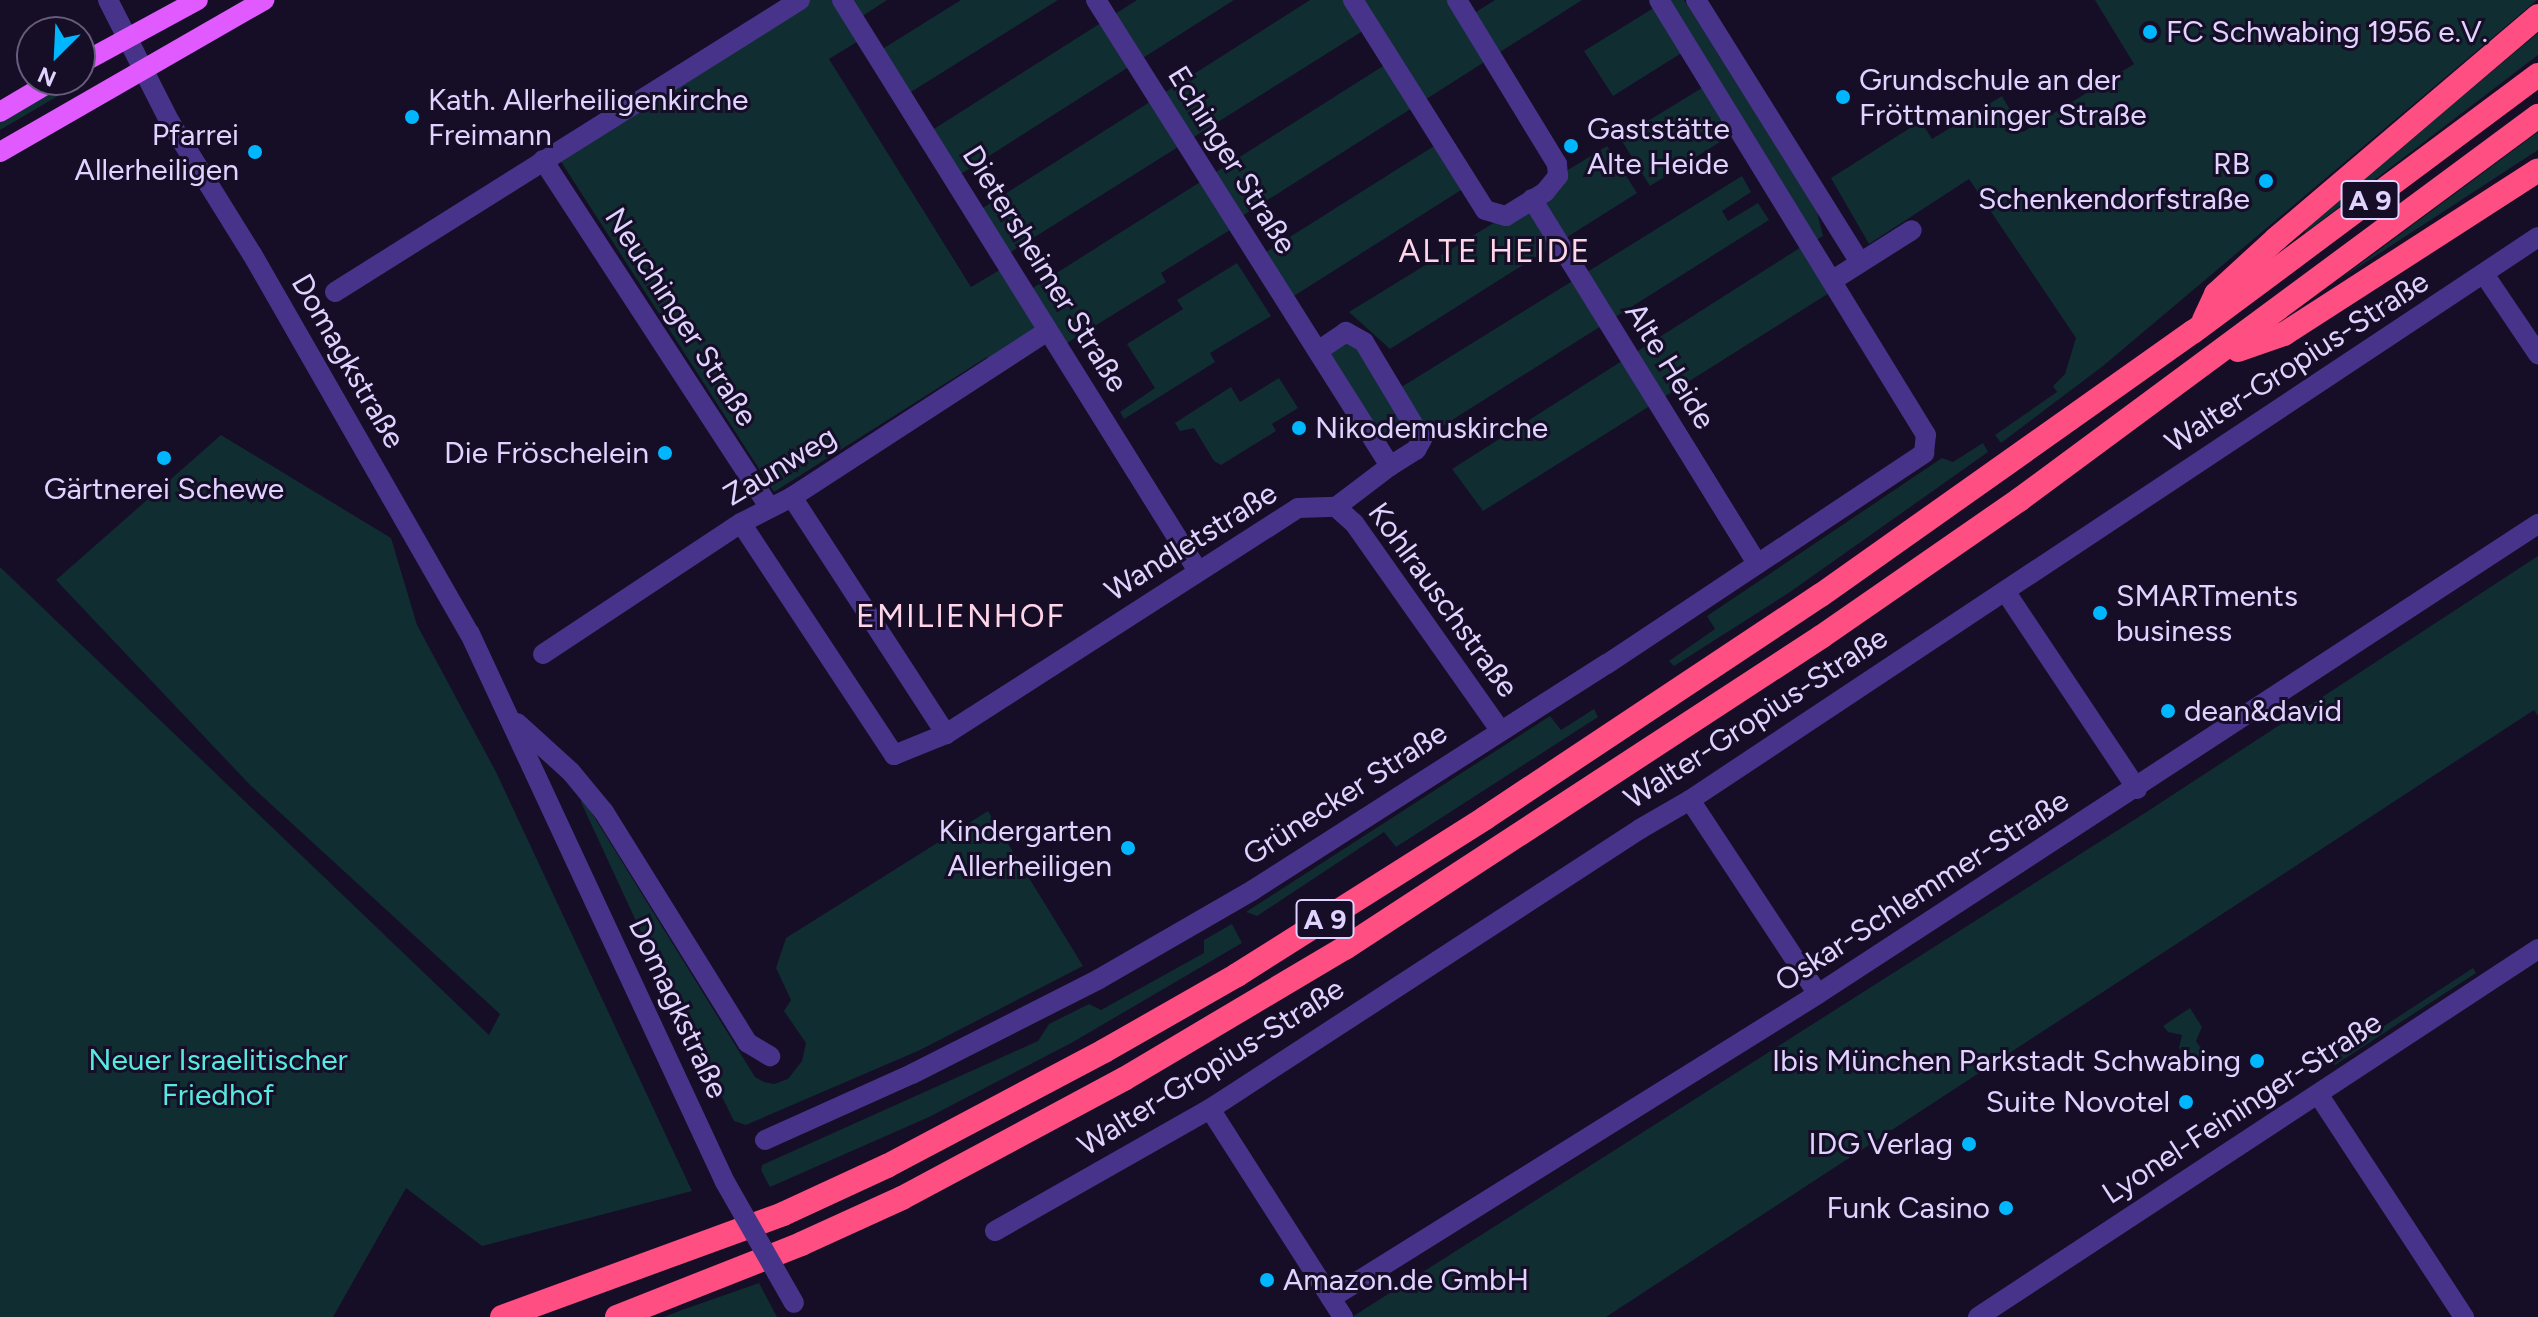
<!DOCTYPE html>
<html>
<head>
<meta charset="utf-8">
<style>
  body { margin:0 }
  #map { position:relative; width:2538px; height:1317px; overflow:hidden; background:#160d27; font-family:Figtree,sans-serif }
  div>[style] { position:absolute }
  .green>* { inset:0; background:#102d32 }
  .minor>* { height:20px; margin:-10px; padding:0 10px; transform-origin:10px; border-radius:10px; background:#47348a }
  .major>* { height:20px; margin:-10px; padding:0 10px; transform-origin:10px; border-radius:10px; background:#e05aff }
  .highway>* { height:24px; margin:-12px; padding:0 12px; transform-origin:12px; border-radius:12px; background:#ff4e82 }
  .minor-bridge>* { height:20px; margin:-10px; padding:0 10px; transform-origin:10px; border-radius:10px; background:#47348a }
  .dots>* { width:22px; height:22px; translate:-50% -50%; box-sizing:border-box; border:4px solid #160d27; border-radius:50% }
  span { translate:-50% -50%; white-space:nowrap; text-align:center; line-height:1.15; -webkit-text-stroke:6px #160d27; paint-order:stroke }
  .shield-label span { padding:2px 6px; background:#160d27; border:2px solid; border-radius:6px; -webkit-text-stroke-width:0 }
  .shield-label { font-size:28px; color:#e0d3ff; font-weight:700 }
  .poi-label { font-size:30px; color:#e0d3ff }
  .left { translate:0 -50%; text-align:left }
  .right { translate:-100% -50%; text-align:right }
  .street-label { font-size:30px; color:#e0d3ff }
  .park-label { font-size:30px; color:#55e9df }
  .neighbourhood-label { font-size:32px; color:#ffd5e8; letter-spacing:2px }
  .north { position:absolute; left:16px; top:16px; width:80px; height:80px; box-sizing:border-box; background:#160d27; border:2px solid #675c7d; border-radius:50%; rotate:204deg; font-size:22px; font-weight:700; line-height:32px; text-align:center; color:#e0d3ff }
  .north::after { content:''; display:block; margin:auto; width:28px; height:36px; background:#00b6fe; clip-path:polygon(50% 0,100% 100%,50% 72%,0 100%) }
</style>
</head>
<body>
<div id="map">
  <div class="green">
    <div style="clip-path:polygon(804px 0,887px 0,855px 21px,865px 37px,829px 59px,971px 287px,1003px 268px,1025px 293px,1391px 61px,1369px 27px,1003px 257px,975px 213px,1310px 0,1457px 0,1468px 17px,1495px 0,1582px 0,1236px 220px,1238px 225px,1161px 273px,1166px 282px,1059px 348px,1048px 331px,994px 366px,987px 357px,774px 492px,558px 157px)"></div>
    <div style="clip-path:polygon(961px 0,1058px 0,903px 97px,876px 53px)"></div>
    <div style="clip-path:polygon(1137px 0,1234px 0,953px 179px,926px 134px)"></div>
    <div style="clip-path:polygon(1665px 0,1684px 0,1817px 212px,1823px 236px,1816px 240px)"></div>
    <div style="clip-path:polygon(2095px 0,2537px 0,2103px 366px,2001px 443px,1995px 435px,2057px 392px,2053px 386px,2065px 374px,2076px 338px,1969px 179px,1869px 244px,1831px 178px,1921px 121px,1932px 139px,2002px 96px,2023px 132px,2134px 64px)"></div>
    <div style="clip-path:polygon(1660px 4px,1688px 49px,1613px 96px,1584px 51px)"></div>
    <div style="clip-path:polygon(2538px 33px,2538px 55px,2305px 233px,2307px 226px)"></div>
    <div style="clip-path:polygon(82px 73px,85px 80px,0 130px,0 122px,70px 80px,80px 80px)"></div>
    <div style="clip-path:polygon(1710px 83px,1739px 130px,1650px 186px,1620px 138px)"></div>
    <div style="clip-path:polygon(2538px 132px,2538px 150px,2340px 279px)"></div>
    <div style="clip-path:polygon(1442px 141px,1469px 185px,1286px 301px,1258px 257px)"></div>
    <div style="clip-path:polygon(1607px 146px,1637px 193px,1390px 349px,1349px 312px,1544px 192px,1558px 176px)"></div>
    <div style="clip-path:polygon(1742px 176px,1751px 192px,1722px 211px,1728px 221px,1758px 203px,1769px 220px,1422px 439px,1412px 421px,1376px 442px,1318px 351px,1346px 332px,1395px 391px)"></div>
    <div style="clip-path:polygon(1809px 242px,1837px 288px,1483px 511px,1452px 469px)"></div>
    <div style="clip-path:polygon(1237px 263px,1271px 316px,1210px 353px,1215px 362px,1124px 419px,1120px 412px,1155px 388px,1127px 344px,1183px 309px,1177px 300px)"></div>
    <div style="clip-path:polygon(1279px 378px,1298px 408px,1272px 424px,1276px 431px,1221px 465px,1214px 461px,1194px 428px,1180px 431px,1175px 423px,1231px 387px,1240px 402px)"></div>
    <div style="clip-path:polygon(221px 435px,391px 538px,417px 625px,496px 772px,692px 1191px,482px 1246px,406px 1188px,333px 1317px,0 1317px,0 567px,489px 1035px,500px 1014px,250px 785px,56px 580px)"></div>
    <div style="clip-path:polygon(1983px 443px,1988px 452px,1790px 592px,1674px 666px,1669px 661px,1715px 629px,1707px 616px,1942px 458px,1953px 462px)"></div>
    <div style="clip-path:polygon(2538px 556px,2538px 716px,2534px 710px,1606px 1317px,1352px 1317px,2148px 811px)"></div>
    <div style="clip-path:polygon(1594px 709px,1598px 717px,1396px 847px,1384px 832px,1257px 916px,1246px 912px,1550px 716px,1561px 730px)"></div>
    <div style="clip-path:polygon(582px 797px,755px 1077px,764px 1082px,774px 1084px,788px 1079px,802px 1061px,806px 1043px,784px 1011px,791px 1000px,776px 968px,786px 938px,988px 811px,1083px 966px,920px 1050px,746px 1125px,734px 1121px,654px 960px,581px 802px)"></div>
    <div style="clip-path:polygon(1232px 924px,1242px 943px,1073px 1042px,929px 1117px,770px 1187px,761px 1170px,762px 1165px,1038px 1041px,1049px 1024px,1089px 1004px,1101px 1010px,1204px 953px,1204px 940px)"></div>
    <div style="clip-path:polygon(2473px 968px,2476px 973px,2335px 1065px,2332px 1060px)"></div>
    <div style="clip-path:polygon(2190px 1008px,2202px 1027px,2196px 1041px,2210px 1061px,2206px 1066px,2183px 1054px,2179px 1047px,2182px 1035px,2168px 1032px,2163px 1026px)"></div>
    <div style="clip-path:polygon(759px 1283px,777px 1317px,664px 1317px,682px 1310px)"></div>
  </div>
  <div class="minor">
    <div style="left:108px;top:0;width:137px;rotate:63.1deg"></div>
    <div style="left:170px;top:122px;width:155px;rotate:58.2deg"></div>
    <div style="left:252px;top:254px;width:438px;rotate:60.2deg"></div>
    <div style="left:470px;top:634px;width:604px;rotate:65.05deg"></div>
    <div style="left:842px;top:0;width:673px;rotate:58.06deg"></div>
    <div style="left:1096px;top:0;width:551px;rotate:57.75deg"></div>
    <div style="left:1390px;top:466px;width:31px;rotate:-32deg"></div>
    <div style="left:1416px;top:450px;width:13px;rotate:-61deg"></div>
    <div style="left:1422px;top:439px;width:113px;rotate:-120.9deg"></div>
    <div style="left:1364px;top:342px;width:21px;rotate:-151deg"></div>
    <div style="left:1346px;top:332px;width:34px;rotate:146deg"></div>
    <div style="left:1353px;top:0;width:248px;rotate:57.8deg"></div>
    <div style="left:1485px;top:210px;width:22px;rotate:16deg"></div>
    <div style="left:1506px;top:216px;width:46px;rotate:-31.6deg"></div>
    <div style="left:1545px;top:192px;width:21px;rotate:-51deg"></div>
    <div style="left:1558px;top:176px;width:12px;rotate:-95deg"></div>
    <div style="left:1557px;top:164px;width:192px;rotate:-121.4deg"></div>
    <div style="left:1696px;top:0;width:309px;rotate:58deg"></div>
    <div style="left:543px;top:160px;width:414px;rotate:56.9deg"></div>
    <div style="left:1532px;top:199px;width:429px;rotate:58.3deg"></div>
    <div style="left:2484px;top:274px;width:97px;rotate:56deg"></div>
    <div style="left:1833px;top:280px;width:93px;rotate:-32.3deg"></div>
    <div style="left:335px;top:292px;width:549px;rotate:-32.13deg"></div>
    <div style="left:792px;top:497px;width:283px;rotate:57deg"></div>
    <div style="left:1336px;top:507px;width:24px;rotate:42deg"></div>
    <div style="left:1354px;top:523px;width:253px;rotate:54.8deg"></div>
    <div style="left:741px;top:523px;width:278px;rotate:56.6deg"></div>
    <div style="left:894px;top:755px;width:56px;rotate:-22deg"></div>
    <div style="left:946px;top:734px;width:418px;rotate:-32.7deg"></div>
    <div style="left:1298px;top:508px;width:38px;rotate:-2deg"></div>
    <div style="left:1336px;top:507px;width:68px;rotate:-37.2deg"></div>
    <div style="left:2005px;top:591px;width:238px;rotate:56.3deg"></div>
    <div style="left:543px;top:654px;width:237px;rotate:-33.5deg"></div>
    <div style="left:741px;top:523px;width:57px;rotate:-27deg"></div>
    <div style="left:792px;top:497px;width:305px;rotate:-33deg"></div>
    <div style="left:517px;top:723px;width:73px;rotate:42.2deg"></div>
    <div style="left:571px;top:772px;width:52px;rotate:50.5deg"></div>
    <div style="left:604px;top:812px;width:272px;rotate:58.1deg"></div>
    <div style="left:748px;top:1043px;width:26px;rotate:31deg"></div>
    <div style="left:1690px;top:800px;width:232px;rotate:56.6deg"></div>
    <div style="left:2318px;top:1094px;width:267px;rotate:56.8deg"></div>
    <div style="left:1210px;top:1109px;width:247px;rotate:57.4deg"></div>
    <div style="left:765px;top:1140px;width:161px;rotate:-24.2deg"></div>
    <div style="left:912px;top:1074px;width:210px;rotate:-26.9deg"></div>
    <div style="left:1099px;top:979px;width:178px;rotate:-30deg"></div>
    <div style="left:1253px;top:890px;width:420px;rotate:-32.6deg"></div>
    <div style="left:1607px;top:664px;width:381px;rotate:-33.6deg"></div>
    <div style="left:1924px;top:453px;width:18px;rotate:-84deg"></div>
    <div style="left:1926px;top:435px;width:510px;rotate:-121.54deg"></div>
    <div style="left:995px;top:1231px;width:247px;rotate:-29.6deg"></div>
    <div style="left:1210px;top:1109px;width:513px;rotate:-33.07deg"></div>
    <div style="left:1640px;top:829px;width:58px;rotate:-30.1deg"></div>
    <div style="left:1690px;top:800px;width:1018px;rotate:-33.58deg"></div>
    <div style="left:1331px;top:1298px;width:574px;rotate:-31.97deg"></div>
    <div style="left:1818px;top:994px;width:860px;rotate:-33.14deg"></div>
    <div style="left:1978px;top:1317px;width:670px;rotate:-33.31deg"></div>
  </div>
  <div class="major">
    <div style="left:80px;top:64px;width:134px;rotate:-28.5deg"></div>
    <div style="left:0;top:112px;width:63px;rotate:-30.7deg"></div>
    <div style="left:0;top:152px;width:305px;rotate:-29.9deg"></div>
  </div>
  <div class="highway">
    <div style="left:2204px;top:320px;width:29px;rotate:-65deg"></div>
    <div style="left:2216px;top:294px;width:81px;rotate:-42.5deg"></div>
    <div style="left:2276px;top:239px;width:344px;rotate:-40.4deg"></div>
    <div style="left:2238px;top:350px;width:49px;rotate:-19.2deg"></div>
    <div style="left:2284px;top:334px;width:302px;rotate:-32.8deg"></div>
    <div style="left:502px;top:1317px;width:299px;rotate:-20.1deg"></div>
    <div style="left:783px;top:1214px;width:115px;rotate:-24.8deg"></div>
    <div style="left:887px;top:1166px;width:246px;rotate:-27.9deg"></div>
    <div style="left:1104px;top:1051px;width:153px;rotate:-29.7deg"></div>
    <div style="left:1237px;top:975px;width:294px;rotate:-32.3deg"></div>
    <div style="left:1485px;top:818px;width:403px;rotate:-33.6deg"></div>
    <div style="left:1821px;top:595px;width:456px;rotate:-35.3deg"></div>
    <div style="left:2193px;top:332px;width:430px;rotate:-36.7deg"></div>
    <div style="left:617px;top:1317px;width:198px;rotate:-21.6deg"></div>
    <div style="left:801px;top:1244px;width:111px;rotate:-24.5deg"></div>
    <div style="left:902px;top:1198px;width:252px;rotate:-28.2deg"></div>
    <div style="left:1124px;top:1079px;width:257px;rotate:-30.7deg"></div>
    <div style="left:1345px;top:948px;width:569px;rotate:-33.16deg"></div>
    <div style="left:1821px;top:637px;width:241px;rotate:-34.7deg"></div>
    <div style="left:2019px;top:500px;width:646px;rotate:-36.5deg"></div>
  </div>
  <div class="minor-bridge">
    <div style="left:725px;top:1182px;width:139px;rotate:60.3deg"></div>
  </div>
  <div class="dots">
    <div style="left:2150px;top:32px;background:#00b6fe"></div>
    <div style="left:1843px;top:97px;background:#00b6fe"></div>
    <div style="left:412px;top:117px;background:#00b6fe"></div>
    <div style="left:1571px;top:146px;background:#00b6fe"></div>
    <div style="left:255px;top:152px;background:#00b6fe"></div>
    <div style="left:2266px;top:181px;background:#00b6fe"></div>
    <div style="left:1299px;top:428px;background:#00b6fe"></div>
    <div style="left:665px;top:453px;background:#00b6fe"></div>
    <div style="left:164px;top:458px;background:#00b6fe"></div>
    <div style="left:2100px;top:613px;background:#00b6fe"></div>
    <div style="left:2168px;top:711px;background:#00b6fe"></div>
    <div style="left:1128px;top:848px;background:#00b6fe"></div>
    <div style="left:2257px;top:1061px;background:#00b6fe"></div>
    <div style="left:2186px;top:1102px;background:#00b6fe"></div>
    <div style="left:1969px;top:1144px;background:#00b6fe"></div>
    <div style="left:2006px;top:1208px;background:#00b6fe"></div>
    <div style="left:1267px;top:1280px;background:#00b6fe"></div>
  </div>
  <div class="shield-label">
    <span style="left:2370px;top:200px">A 9</span>
    <span style="left:1325px;top:919px">A 9</span>
  </div>
  <div class="poi-label">
    <span class="left" style="left:2166px;top:32px">FC Schwabing 1956 e.V.</span>
    <span class="left" style="left:1859px;top:97px">Grundschule an der<br>Fröttmaninger Straße</span>
    <span class="left" style="left:428px;top:117px">Kath. Allerheiligenkirche<br>Freimann</span>
    <span class="left" style="left:1587px;top:146px">Gaststätte<br>Alte Heide</span>
    <span class="right" style="left:239px;top:152px">Pfarrei<br>Allerheiligen</span>
    <span class="right" style="left:2250px;top:181px">RB<br>Schenkendorfstraße</span>
    <span class="left" style="left:1315px;top:428px">Nikodemuskirche</span>
    <span class="right" style="left:649px;top:453px">Die Fröschelein</span>
    <span style="left:164px;top:489px">Gärtnerei Schewe</span>
    <span class="left" style="left:2116px;top:613px">SMARTments<br>business</span>
    <span class="left" style="left:2184px;top:711px">dean&amp;david</span>
    <span class="right" style="left:1112px;top:848px">Kindergarten<br>Allerheiligen</span>
    <span class="right" style="left:2241px;top:1061px">Ibis München Parkstadt Schwabing</span>
    <span class="right" style="left:2170px;top:1102px">Suite Novotel</span>
    <span class="right" style="left:1953px;top:1144px">IDG Verlag</span>
    <span class="right" style="left:1990px;top:1208px">Funk Casino</span>
    <span class="left" style="left:1283px;top:1280px">Amazon.de GmbH</span>
  </div>
  <div class="street-label">
    <span style="left:1232px;top:160px;rotate:58deg">Echinger Straße</span>
    <span style="left:1045px;top:269px;rotate:58deg">Dietersheimer Straße</span>
    <span style="left:681px;top:317px;rotate:57deg">Neuchinger Straße</span>
    <span style="left:348px;top:361px;rotate:60deg">Domagkstraße</span>
    <span style="left:2297px;top:362px;rotate:-33deg">Walter-Gropius-Straße</span>
    <span style="left:1670px;top:366px;rotate:58deg">Alte Heide</span>
    <span style="left:780px;top:466px;rotate:-31deg">Zaunweg</span>
    <span style="left:1191px;top:542px;rotate:-32deg">Wandletstraße</span>
    <span style="left:1443px;top:600px;rotate:54deg">Kohlrauschstraße</span>
    <span style="left:1756px;top:718px;rotate:-33deg">Walter-Gropius-Straße</span>
    <span style="left:1345px;top:794px;rotate:-33deg">Grünecker Straße</span>
    <span style="left:1922px;top:891px;rotate:-33deg">Oskar-Schlemmer-Straße</span>
    <span style="left:678px;top:1008px;rotate:65deg">Domagkstraße</span>
    <span style="left:1211px;top:1067px;rotate:-32deg">Walter-Gropius-Straße</span>
    <span style="left:2242px;top:1108px;rotate:-33deg">Lyonel-Feininger-Straße</span>
  </div>
  <div class="park-label">
    <span style="left:218px;top:1077px">Neuer Israelitischer<br>Friedhof</span>
  </div>
  <div class="neighbourhood-label">
    <span style="left:1495px;top:251px">ALTE HEIDE</span>
    <span style="left:961px;top:616px">EMILIENHOF</span>
  </div>
  <div class="north">N</div>
</div>
</body>
</html>
